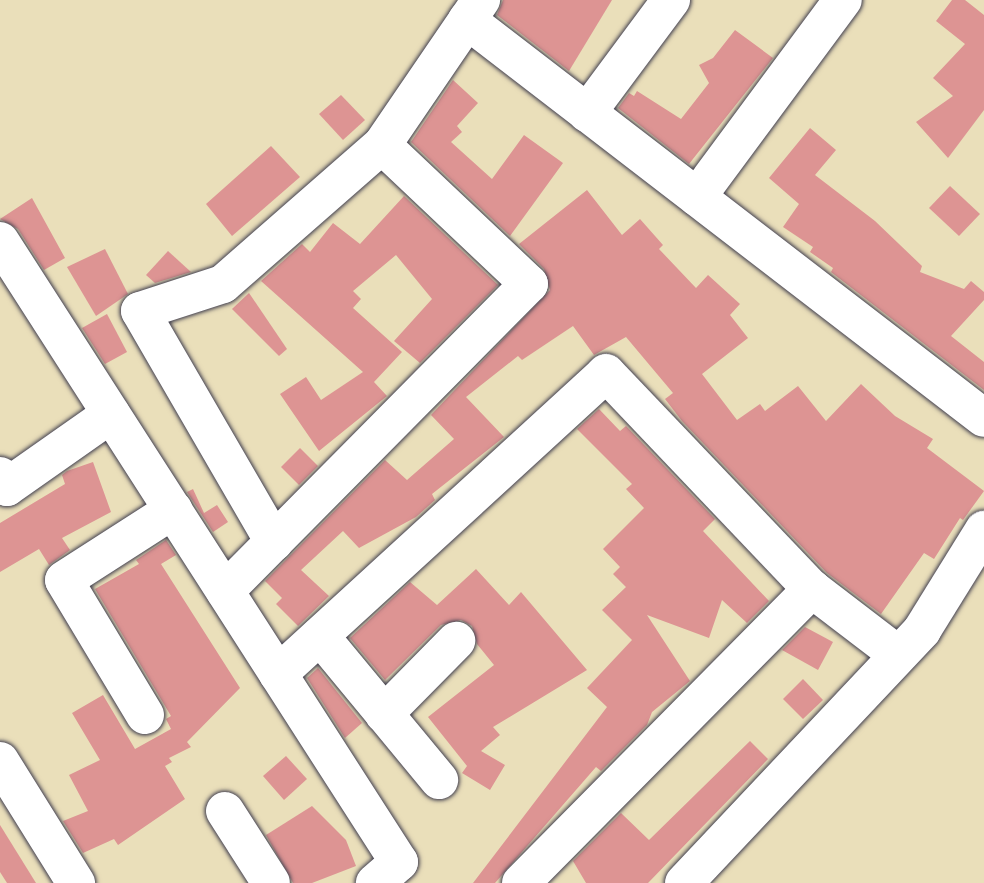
<!DOCTYPE html>
<html>
<head>
<meta charset="utf-8">
<style>
  body { margin:0 }
  #map { position:relative; width:984px; height:883px; overflow:hidden; background:#eadfba; font-family:Mali,sans-serif }
  div>[style] { position:absolute }
  .building>* { inset:0; background:#dd9493 }
  .roads { filter:drop-shadow(0 0 2px #403e4e) drop-shadow(0 0 2px #403e4e) }
  .minor>* { height:38px; margin:-19px; padding:0 19px; transform-origin:19px; border-radius:19px; background:#fff }
  span { translate:-50% -50%; white-space:nowrap; text-align:center; line-height:1.15; -webkit-text-stroke:6px #fcf5e5; paint-order:stroke }
</style>
</head>
<body>
<div id="map">
  <div class="building">
    <div style="clip-path:polygon(503px 0,612px 0,569px 71px,497px 15px)"></div>
    <div style="clip-path:polygon(952px 0,965px 0,984px 15px,984px 110px,948px 158px,916px 122px,953px 96px,933px 78px,965px 44px,936px 21px)"></div>
    <div style="clip-path:polygon(735px 30px,773px 58px,689px 164px,618px 108px,629px 93px,634px 96px,637px 91px,681px 119px,709px 83px,699px 65px,713px 58px)"></div>
    <div style="clip-path:polygon(453px 80px,478px 103px,457px 126px,462px 132px,451px 142px,492px 179px,524px 135px,563px 163px,510px 236px,411px 142px)"></div>
    <div style="clip-path:polygon(341px 95px,365px 120px,343px 140px,319px 114px)"></div>
    <div style="clip-path:polygon(810px 128px,836px 150px,815px 175px,875px 221px,922px 266px,920px 272px,964px 289px,971px 281px,984px 292px,984px 300px,951px 336px,984px 362px,984px 390px,831px 272px,833px 268px,810px 252px,813px 247px,783px 227px,799px 204px,769px 178px)"></div>
    <div style="clip-path:polygon(271px 146px,300px 177px,232px 236px,206px 204px)"></div>
    <div style="clip-path:polygon(950px 186px,980px 214px,959px 236px,929px 208px)"></div>
    <div style="clip-path:polygon(587px 190px,622px 235px,640px 219px,663px 245px,659px 249px,696px 288px,708px 275px,740px 304px,730px 315px,748px 338px,702px 374px,737px 420px,760px 404px,765px 411px,798px 386px,826px 421px,861px 384px,895px 416px,933px 439px,927px 448px,984px 491px,963px 520px,960px 518px,934px 559px,924px 553px,881px 614px,827px 573px,682px 421px,665px 399px,673px 393px,626px 337px,594px 355px,573px 326px,522px 360px,518px 356px,466px 397px,504px 437px,432px 494px,435px 500px,416px 517px,359px 548px,343px 531px,301px 570px,329px 596px,298px 626px,276px 604px,282px 598px,265px 581px,385px 460px,407px 480px,454px 439px,431px 415px,550px 290px,544px 269px,519px 244px)"></div>
    <div style="clip-path:polygon(404px 196px,498px 285px,420px 363px,394px 341px,432px 299px,396px 255px,353px 291px,361px 299px,353px 308px,402px 352px,374px 382px,387px 396px,319px 451px,280px 394px,306px 377px,321px 400px,363px 372px,261px 281px,302px 244px,310px 252px,333px 223px,360px 244px)"></div>
    <div style="clip-path:polygon(32px 198px,65px 258px,44px 270px,18px 229px,0 219px)"></div>
    <div style="clip-path:polygon(105px 249px,128px 294px,96px 316px,67px 267px)"></div>
    <div style="clip-path:polygon(168px 251px,191px 272px,155px 283px,146px 275px)"></div>
    <div style="clip-path:polygon(249px 293px,287px 349px,279px 356px,232px 309px)"></div>
    <div style="clip-path:polygon(107px 314px,127px 352px,105px 364px,82px 328px)"></div>
    <div style="clip-path:polygon(599px 409px,620px 431px,626px 426px,715px 519px,703px 531px,769px 601px,747px 623px,722px 600px,709px 638px,647px 615px,690px 681px,652px 712px,647px 725px,601px 771px,596px 767px,495px 883px,473px 883px,607px 707px,587px 688px,632px 640px,602px 610px,626px 587px,613px 574px,620px 567px,603px 549px,644px 508px,626px 489px,632px 484px,577px 429px)"></div>
    <div style="clip-path:polygon(300px 448px,318px 466px,299px 485px,281px 467px)"></div>
    <div style="clip-path:polygon(93px 462px,111px 512px,62px 538px,70px 550px,49px 565px,39px 549px,0 572px,0 523px,65px 484px,62px 475px,67px 471px)"></div>
    <div style="clip-path:polygon(193px 489px,204px 513px,217px 505px,228px 522px,213px 532px,187px 492px)"></div>
    <div style="clip-path:polygon(166px 540px,176px 555px,161px 564px,240px 688px,187px 742px,191px 747px,169px 758px,172px 762px,165px 766px,185px 799px,118px 845px,114px 839px,83px 853px,63px 821px,88px 811px,69px 775px,100px 760px,72px 713px,103px 695px,135px 749px,171px 729px,166px 719px,171px 716px,95px 589px,139px 564px,136px 560px)"></div>
    <div style="clip-path:polygon(476px 569px,509px 605px,521px 592px,587px 670px,493px 727px,500px 735px,481px 751px,505px 765px,490px 790px,462px 773px,467px 766px,428px 717px,494px 665px,477px 644px,472px 626px,461px 620px,441px 625px,385px 680px,350px 638px,410px 582px,437px 605px)"></div>
    <div style="clip-path:polygon(805px 627px,833px 642px,818px 670px,782px 650px)"></div>
    <div style="clip-path:polygon(318px 668px,362px 723px,345px 738px,307px 678px)"></div>
    <div style="clip-path:polygon(803px 679px,823px 700px,803px 719px,783px 699px)"></div>
    <div style="clip-path:polygon(750px 741px,768px 759px,648px 883px,586px 883px,573px 861px,621px 813px,649px 840px)"></div>
    <div style="clip-path:polygon(286px 756px,307px 779px,284px 800px,263px 776px)"></div>
    <div style="clip-path:polygon(312px 806px,346px 840px,356px 866px,312px 883px,293px 883px,266px 835px)"></div>
    <div style="clip-path:polygon(0 825px,36px 883px,7px 883px,0 872px)"></div>
  </div>
  <div class="roads">
    <div class="minor">
      <div style="left:467px;top:20px;width:652px;rotate:37.59deg"></div>
      <div style="left:587px;top:113px;width:141px;rotate:-53.4deg"></div>
      <div style="left:697px;top:197px;width:245px;rotate:-53.5deg"></div>
      <div style="left:0;top:241px;width:738px;rotate:57.28deg"></div>
      <div style="left:399px;top:862px;width:32px;rotate:139deg"></div>
      <div style="left:0;top:476px;width:13px;rotate:58deg"></div>
      <div style="left:7px;top:487px;width:127px;rotate:-35.1deg"></div>
      <div style="left:274px;top:542px;width:267px;rotate:-120.1deg"></div>
      <div style="left:140px;top:311px;width:87px;rotate:-18deg"></div>
      <div style="left:223px;top:284px;width:211px;rotate:-41.2deg"></div>
      <div style="left:382px;top:145px;width:176px;rotate:-55.7deg"></div>
      <div style="left:225px;top:591px;width:432px;rotate:-45.3deg"></div>
      <div style="left:529px;top:284px;width:202px;rotate:-136.6deg"></div>
      <div style="left:320px;top:636px;width:187px;rotate:50.4deg"></div>
      <div style="left:278px;top:674px;width:445px;rotate:-42.5deg"></div>
      <div style="left:606px;top:373px;width:298px;rotate:46.4deg"></div>
      <div style="left:812px;top:589px;width:107px;rotate:37.4deg"></div>
      <div style="left:384px;top:714px;width:103px;rotate:-45.4deg"></div>
      <div style="left:145px;top:715px;width:157px;rotate:-121deg"></div>
      <div style="left:64px;top:580px;width:130px;rotate:-32.7deg"></div>
      <div style="left:0;top:761px;width:144px;rotate:58.1deg"></div>
      <div style="left:225px;top:811px;width:85px;rotate:57.4deg"></div>
      <div style="left:521px;top:883px;width:414px;rotate:-45.3deg"></div>
      <div style="left:684px;top:883px;width:347px;rotate:-46.7deg"></div>
      <div style="left:922px;top:630px;width:118px;rotate:-58.2deg"></div>
    </div>
  </div>
</div>
</body>
</html>
